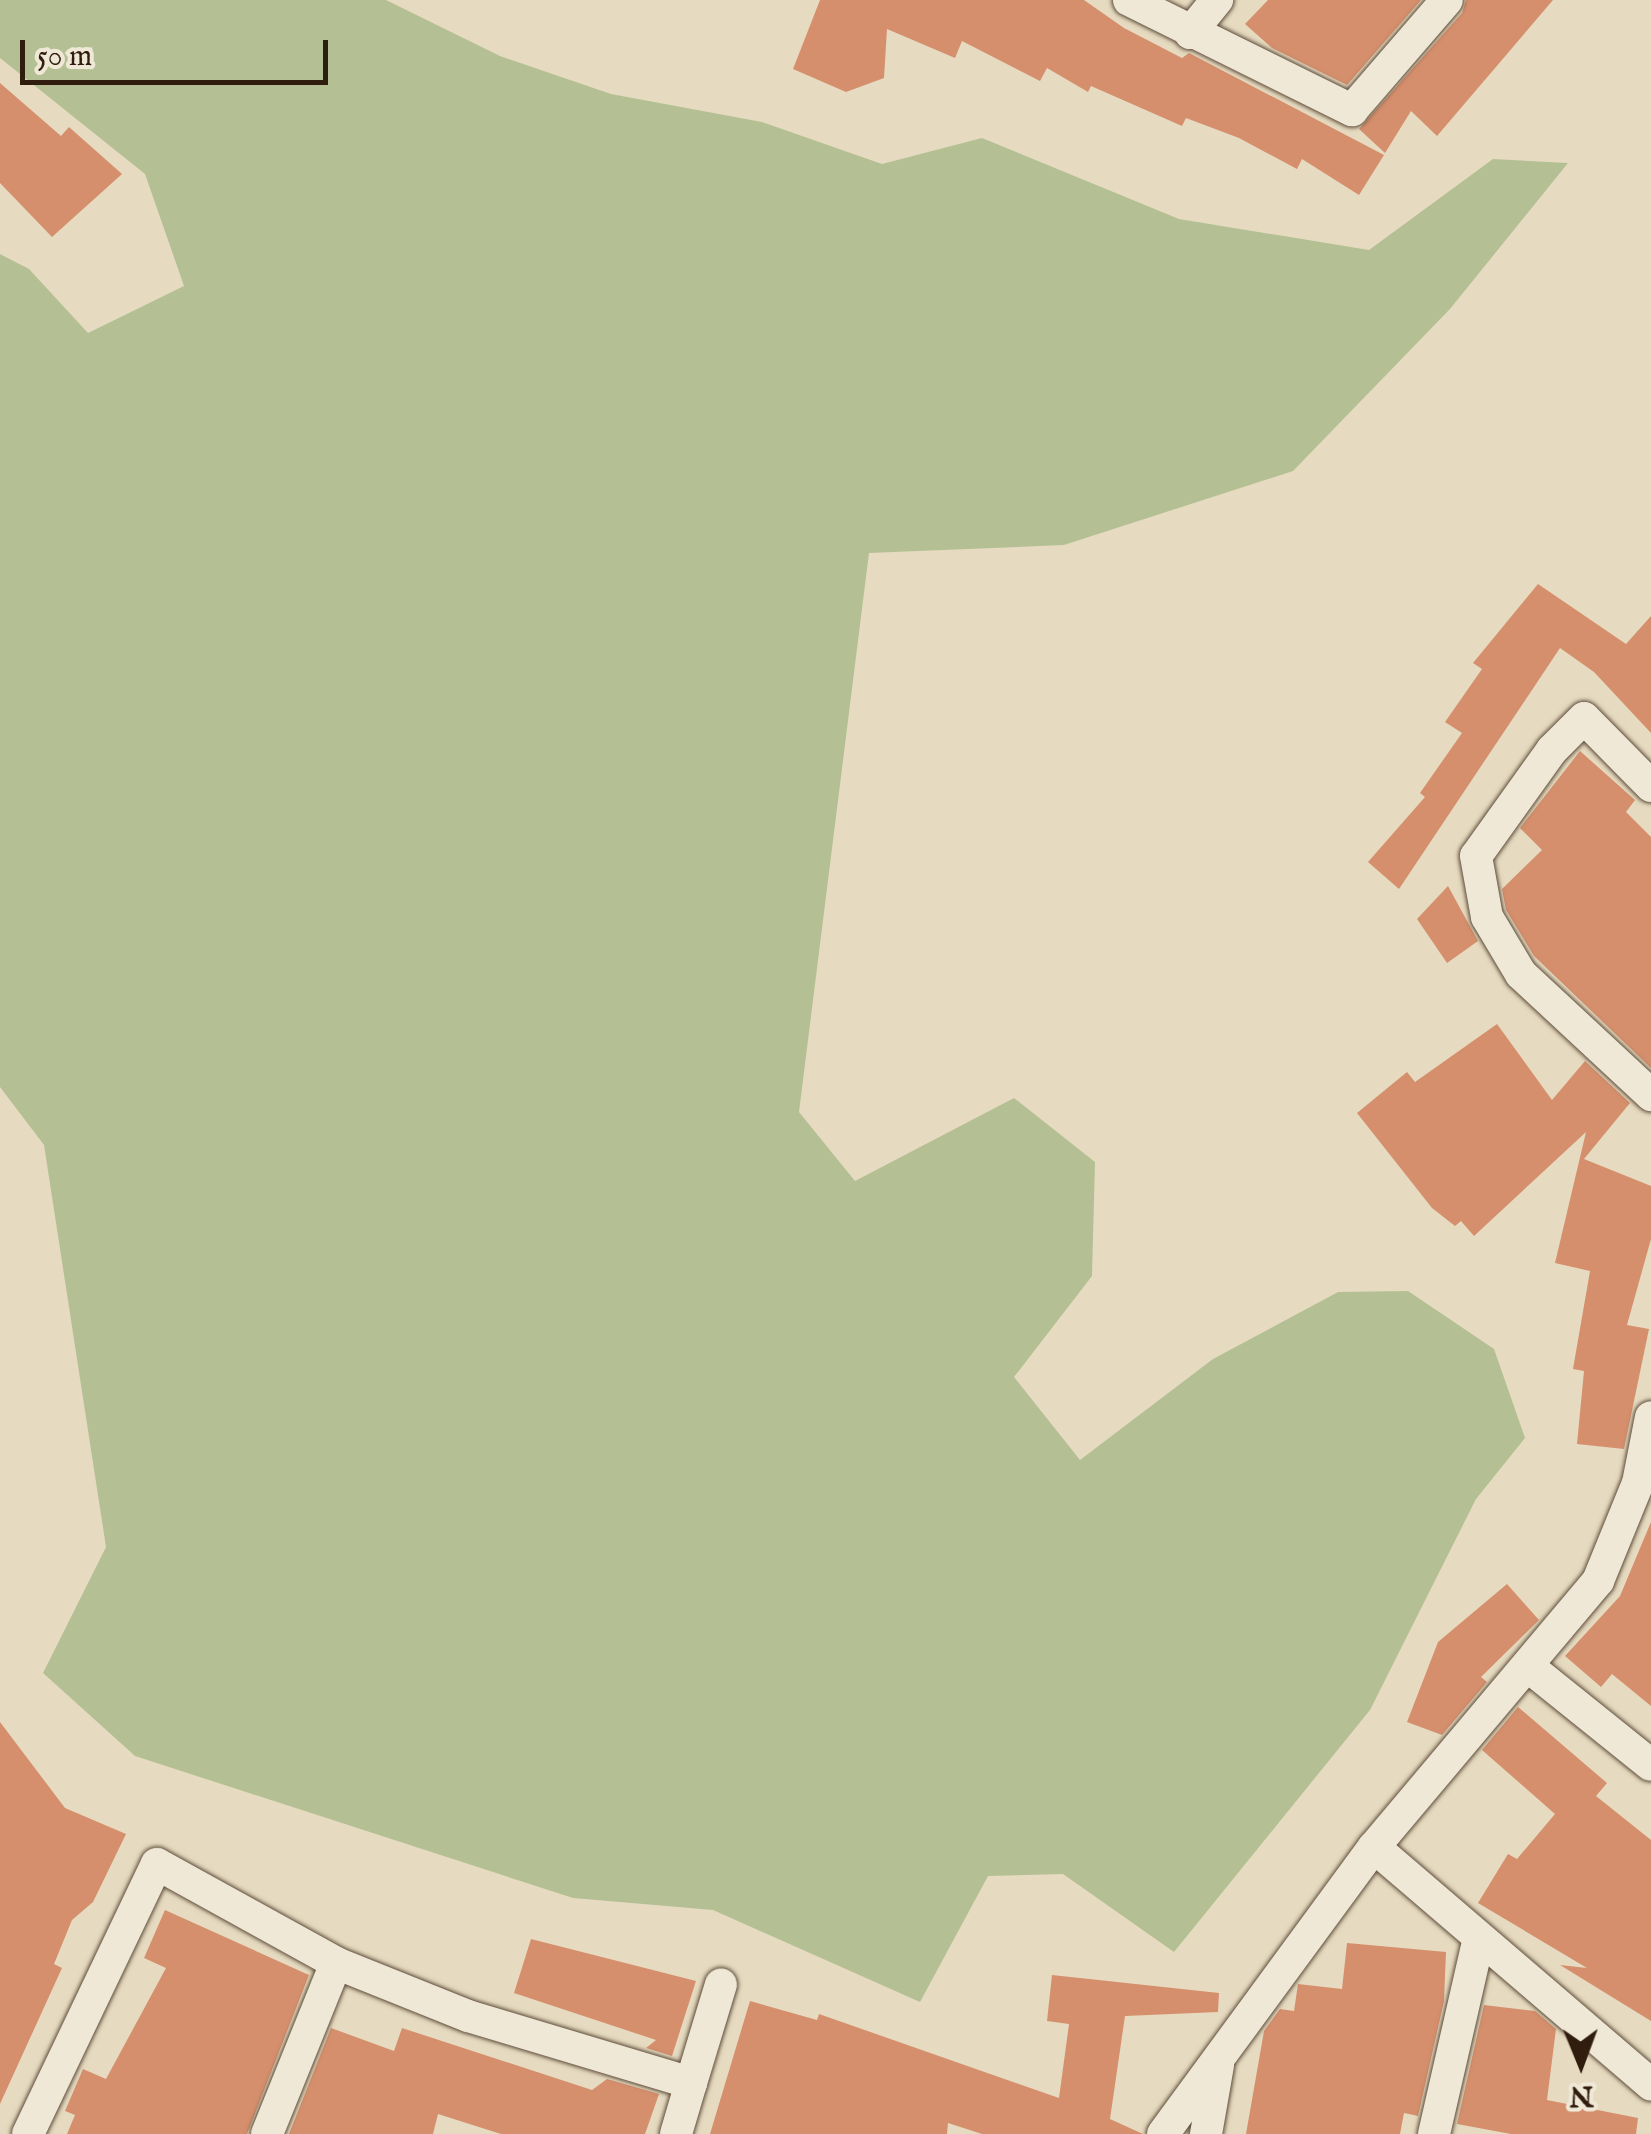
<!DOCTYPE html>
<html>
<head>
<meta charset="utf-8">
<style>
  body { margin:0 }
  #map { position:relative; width:1651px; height:2134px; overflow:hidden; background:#e6dbc0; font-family:"IM FELL English",serif }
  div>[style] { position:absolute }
  .green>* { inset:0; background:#b4c093 }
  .building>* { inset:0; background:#d58f6d }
  .roads { filter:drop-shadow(0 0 2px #5e4c3a) drop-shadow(0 0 2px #5e4c3a) }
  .street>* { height:32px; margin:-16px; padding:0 16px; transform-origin:16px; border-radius:16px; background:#efe8d6 }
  span { translate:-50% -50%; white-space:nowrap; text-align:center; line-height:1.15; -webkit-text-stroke:10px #efe8d6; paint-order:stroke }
  .north { position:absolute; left:1531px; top:2014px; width:100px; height:100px; -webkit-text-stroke:8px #efe8d6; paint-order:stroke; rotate:179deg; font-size:28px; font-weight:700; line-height:40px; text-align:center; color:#311d0e }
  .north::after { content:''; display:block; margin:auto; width:35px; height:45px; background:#311d0e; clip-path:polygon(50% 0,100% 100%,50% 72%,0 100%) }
  .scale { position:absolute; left:20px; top:40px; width:308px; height:45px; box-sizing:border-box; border:5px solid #311d0e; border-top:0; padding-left:12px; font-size:30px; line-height:35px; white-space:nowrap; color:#311d0e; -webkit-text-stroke:8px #efe8d6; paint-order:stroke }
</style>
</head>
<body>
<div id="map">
  <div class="green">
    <div style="clip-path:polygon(0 0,386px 0,500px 56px,611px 94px,762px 122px,882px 164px,982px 138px,1179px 219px,1369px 250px,1493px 159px,1568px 163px,1450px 309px,1293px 471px,1064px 545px,869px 553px,799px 1112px,855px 1181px,1014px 1098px,1095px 1162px,1092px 1276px,1014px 1377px,1080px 1460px,1213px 1359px,1338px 1292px,1408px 1291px,1494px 1349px,1525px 1438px,1476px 1499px,1370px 1710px,1174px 1952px,1063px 1874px,988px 1876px,920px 2002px,713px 1910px,573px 1898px,135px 1756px,43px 1673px,106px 1547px,44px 1145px,0 1087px,0 254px,29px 269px,88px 333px,184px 286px,145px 174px,0 58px)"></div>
  </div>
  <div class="building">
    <div style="clip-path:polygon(820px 0,1084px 0,1124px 28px,1182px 58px,1189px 53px,1384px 155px,1359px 195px,1302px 159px,1297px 169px,1239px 138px,1186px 118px,1182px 126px,1091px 86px,1088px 92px,1047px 68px,1040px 81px,962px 41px,955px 58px,887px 29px,884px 78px,846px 92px,793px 69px)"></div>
    <div style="clip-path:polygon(1268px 0,1421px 0,1347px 85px,1272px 48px,1245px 24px)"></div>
    <div style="clip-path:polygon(1466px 0,1553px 0,1437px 136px,1411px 111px,1385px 153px,1359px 129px,1462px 13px)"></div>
    <div style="clip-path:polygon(0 83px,61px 136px,69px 127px,122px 174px,52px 237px,0 183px)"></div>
    <div style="clip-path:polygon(1538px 584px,1626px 644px,1651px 616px,1651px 733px,1594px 672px,1560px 648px,1399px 889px,1368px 862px,1425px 797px,1420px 793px,1462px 733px,1445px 722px,1482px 669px,1473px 663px)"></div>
    <div style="clip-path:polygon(1580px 751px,1635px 800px,1626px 812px,1651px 837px,1651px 1068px,1534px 956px,1506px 910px,1502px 889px,1542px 850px,1520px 828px)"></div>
    <div style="clip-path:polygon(1448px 886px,1478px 941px,1447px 963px,1417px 919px)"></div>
    <div style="clip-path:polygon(1497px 1024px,1552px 1100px,1585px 1061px,1630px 1103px,1584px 1159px,1651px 1186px,1651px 1239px,1627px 1325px,1649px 1329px,1624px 1449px,1577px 1444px,1584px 1371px,1573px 1369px,1590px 1271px,1555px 1263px,1586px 1132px,1474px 1236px,1461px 1221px,1455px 1226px,1432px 1208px,1357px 1113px,1407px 1072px,1415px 1082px)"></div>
    <div style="clip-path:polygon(1651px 1522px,1651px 1706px,1612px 1674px,1601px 1687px,1565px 1656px,1620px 1596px)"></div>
    <div style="clip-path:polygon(1507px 1584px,1539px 1620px,1481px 1677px,1487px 1682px,1442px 1735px,1407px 1722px,1438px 1642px)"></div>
    <div style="clip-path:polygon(1518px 1707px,1607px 1783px,1596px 1796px,1651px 1840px,1651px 2021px,1560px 1965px,1587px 1968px,1478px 1903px,1508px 1854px,1517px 1859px,1555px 1814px,1482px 1750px)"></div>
    <div style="clip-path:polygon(0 1722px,65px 1808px,126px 1834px,93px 1902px,72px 1920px,54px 1964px,62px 1968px,0 2104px)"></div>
    <div style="clip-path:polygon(165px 1910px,309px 1975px,247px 2134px,67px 2134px,75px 2115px,65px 2111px,83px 2069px,106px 2079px,166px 1968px,144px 1958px)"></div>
    <div style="clip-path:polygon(531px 1939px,696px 1981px,672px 2056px,646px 2048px,656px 2040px,514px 1993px)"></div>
    <div style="clip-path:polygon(1347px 1943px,1446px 1952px,1444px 2001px,1418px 2116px,1404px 2113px,1400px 2134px,1246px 2134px,1264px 2031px,1280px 2009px,1294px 2011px,1298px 1984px,1342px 1989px)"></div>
    <div style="clip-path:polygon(1052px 1975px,1219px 1993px,1218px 2012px,1125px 2016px,1110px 2119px,1143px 2134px,982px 2134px,948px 2123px,947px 2134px,710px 2134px,750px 2001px,817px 2020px,819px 2014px,1059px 2098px,1069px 2024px,1047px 2021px)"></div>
    <div style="clip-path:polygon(1484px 2005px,1535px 2011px,1556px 2029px,1547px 2100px,1638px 2118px,1636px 2134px,1511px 2134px,1457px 2124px)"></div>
    <div style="clip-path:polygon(331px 2028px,394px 2051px,402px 2028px,592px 2090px,607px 2079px,659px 2094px,645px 2134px,501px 2134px,438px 2114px,433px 2134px,289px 2134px)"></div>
  </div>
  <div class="roads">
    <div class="street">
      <div style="left:1129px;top:0;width:249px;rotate:26.3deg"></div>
      <div style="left:1352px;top:110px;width:145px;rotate:-49.2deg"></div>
      <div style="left:1190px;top:33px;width:43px;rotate:-50.7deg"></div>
      <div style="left:1651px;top:786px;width:95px;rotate:-134.6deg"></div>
      <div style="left:1584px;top:718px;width:45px;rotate:135deg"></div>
      <div style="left:1552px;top:750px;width:130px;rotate:125.6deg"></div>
      <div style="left:1476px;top:856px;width:62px;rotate:79.8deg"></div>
      <div style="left:1487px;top:917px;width:66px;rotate:59.2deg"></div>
      <div style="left:1521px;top:974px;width:178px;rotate:42.9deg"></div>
      <div style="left:1529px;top:1667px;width:156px;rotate:38.8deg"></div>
      <div style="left:1374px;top:1847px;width:365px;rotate:40.6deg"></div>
      <div style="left:691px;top:2083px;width:103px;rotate:-73.1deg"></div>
      <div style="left:28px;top:2134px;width:299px;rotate:-64.5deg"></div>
      <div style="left:157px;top:1864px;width:205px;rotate:28.9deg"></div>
      <div style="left:336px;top:1963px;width:142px;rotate:21.9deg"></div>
      <div style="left:468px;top:2016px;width:233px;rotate:16.7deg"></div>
      <div style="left:691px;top:2083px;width:53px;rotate:106.4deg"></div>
      <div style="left:267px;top:2134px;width:184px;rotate:-68deg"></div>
      <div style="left:1163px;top:2134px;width:356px;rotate:-53.7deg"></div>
      <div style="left:1374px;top:1847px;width:348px;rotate:-49.9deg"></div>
      <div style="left:1598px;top:1581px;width:106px;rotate:-67.8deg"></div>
      <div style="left:1638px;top:1483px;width:67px;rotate:-78.9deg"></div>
      <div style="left:1206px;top:2134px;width:70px;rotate:-80.1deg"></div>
      <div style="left:1434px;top:2134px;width:201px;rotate:-77.1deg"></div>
    </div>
  </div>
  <div class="north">N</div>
  <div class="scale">50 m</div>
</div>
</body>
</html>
